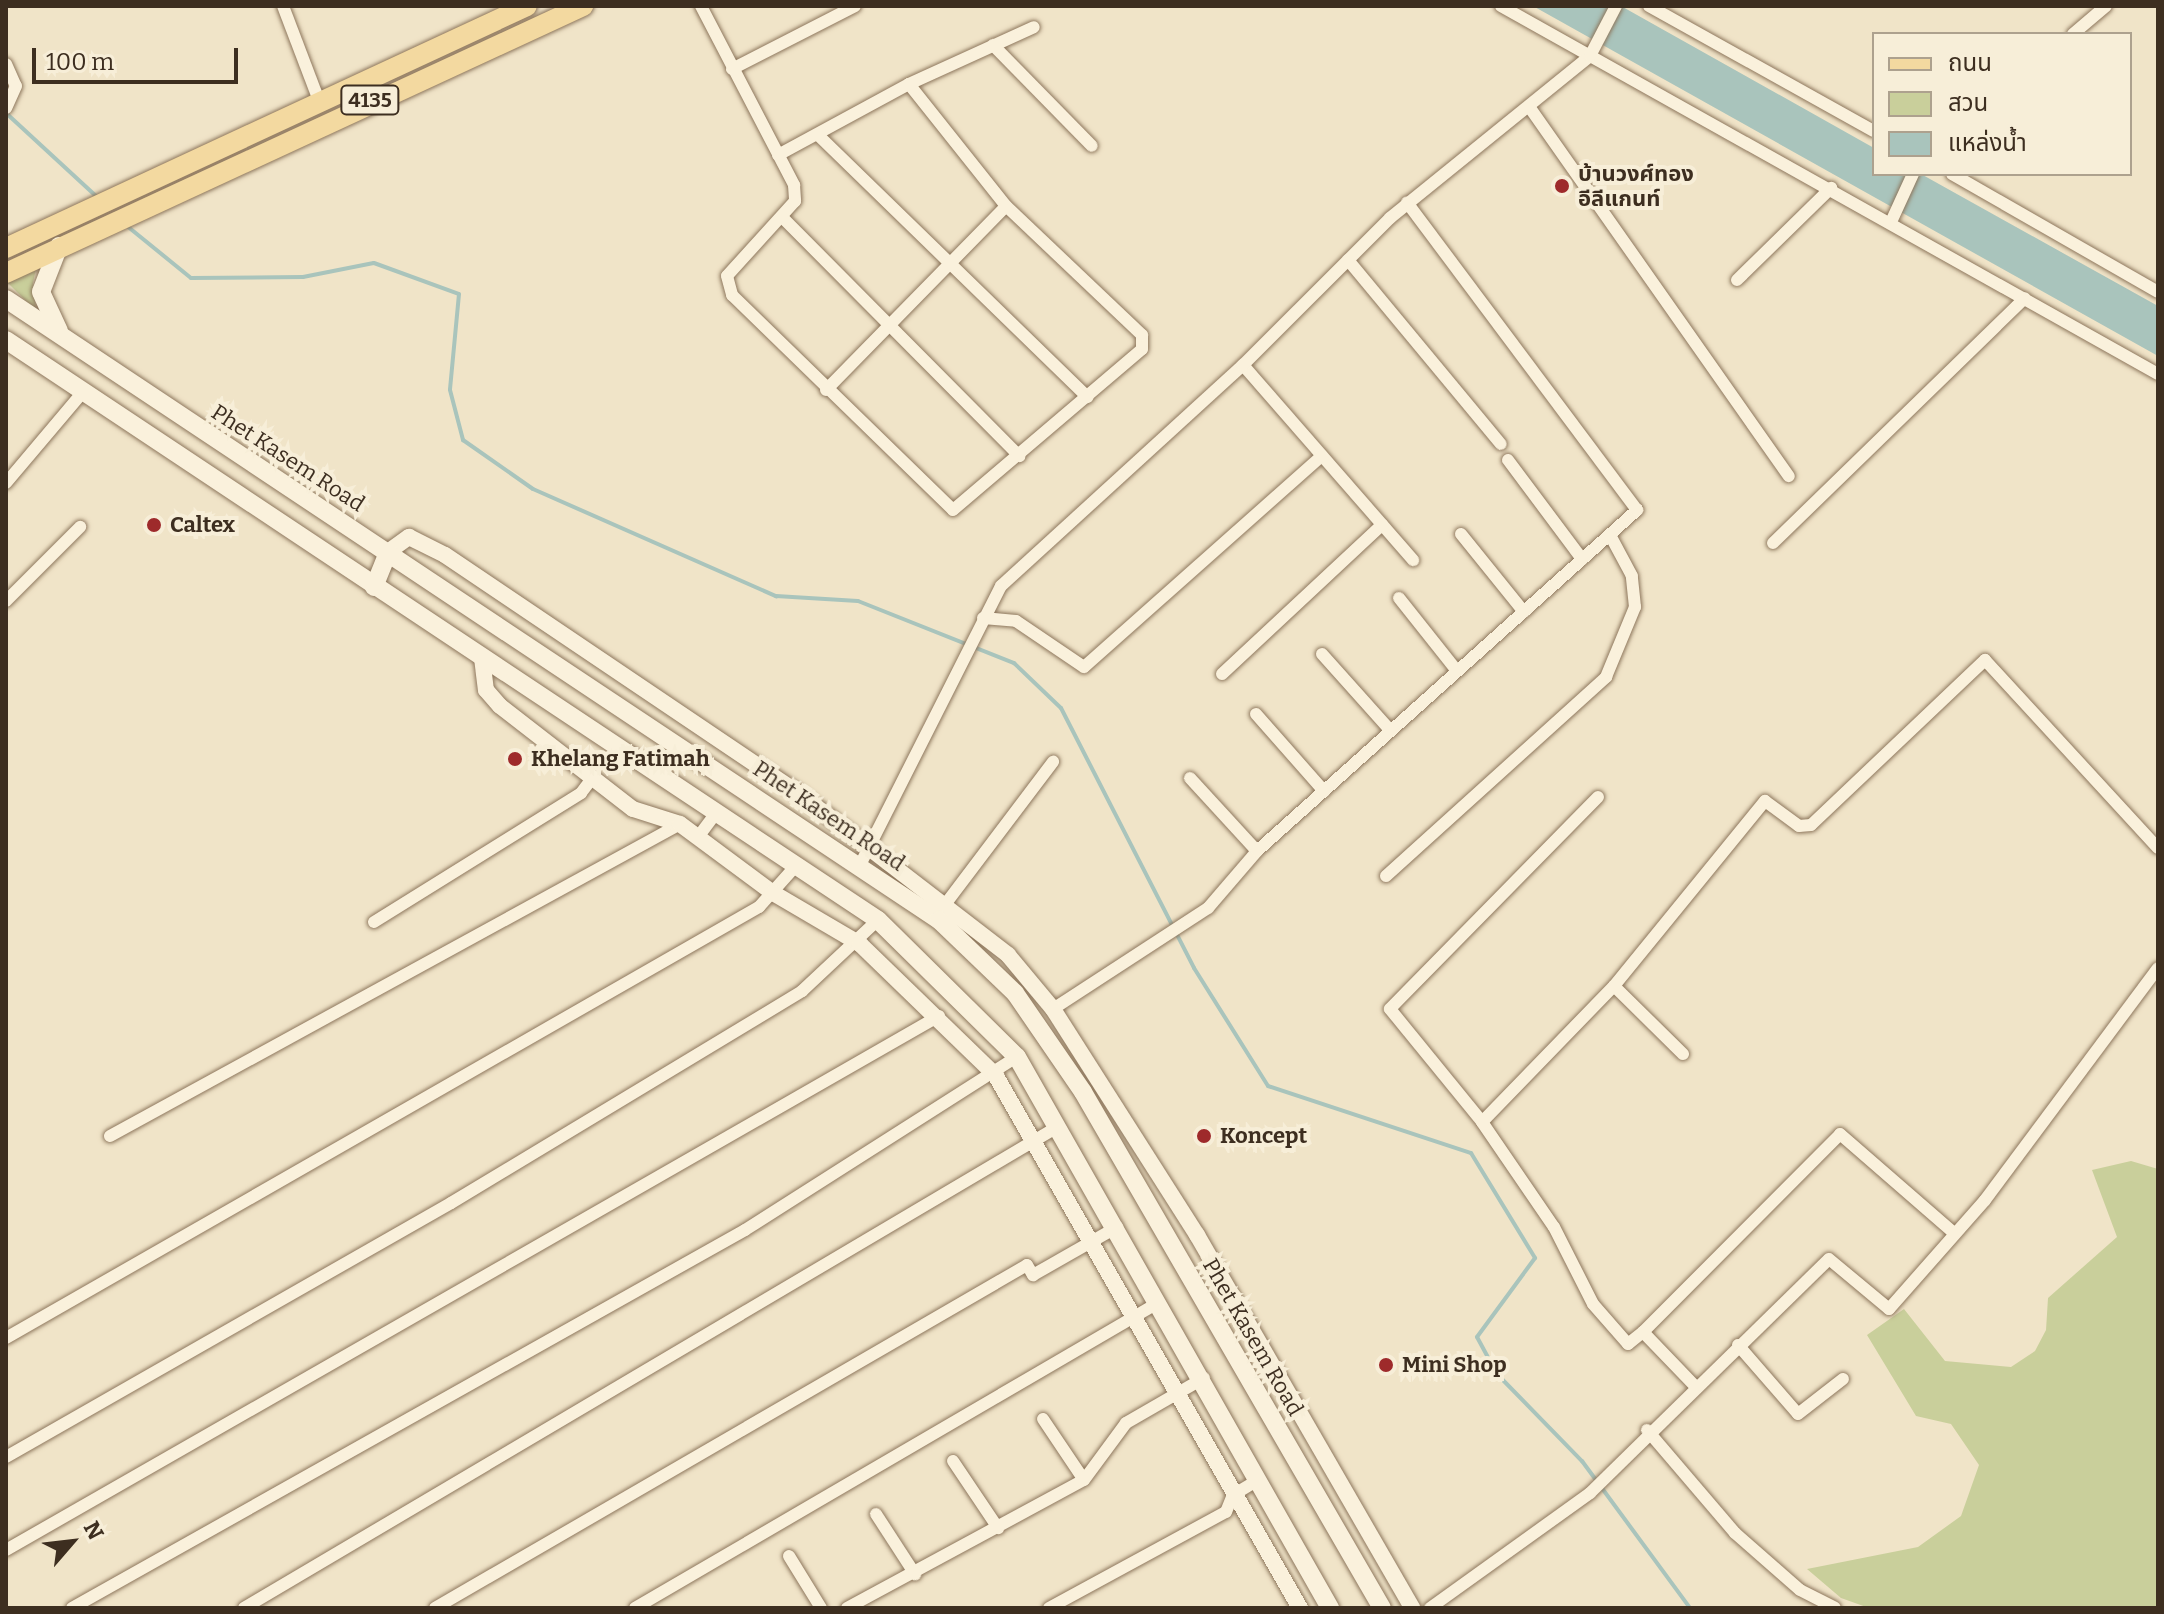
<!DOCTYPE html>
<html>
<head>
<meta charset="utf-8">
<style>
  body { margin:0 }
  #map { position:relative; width:2164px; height:1614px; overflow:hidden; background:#f0e4c8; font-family:Bitter,"Noto Sans Thai",serif }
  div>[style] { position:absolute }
  .green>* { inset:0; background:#c9cf9b }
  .water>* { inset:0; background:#a9c4bc }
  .stream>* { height:4px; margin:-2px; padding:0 2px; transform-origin:2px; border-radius:2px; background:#a9c4bc }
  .roads { filter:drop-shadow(0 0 2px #8d765c) drop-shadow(0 0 2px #8d765c) }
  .minor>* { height:12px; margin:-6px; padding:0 6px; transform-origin:6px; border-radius:6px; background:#faf1dc }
  .tertiary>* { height:16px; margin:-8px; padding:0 8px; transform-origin:8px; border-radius:8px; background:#faf1dc }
  .secondary>* { height:18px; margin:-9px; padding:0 9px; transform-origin:9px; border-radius:9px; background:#faf1dc }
  .primary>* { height:20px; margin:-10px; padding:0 10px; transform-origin:10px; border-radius:10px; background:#f3d9a0 }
  .dots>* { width:22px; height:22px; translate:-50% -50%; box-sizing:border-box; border:4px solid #f7eed8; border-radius:50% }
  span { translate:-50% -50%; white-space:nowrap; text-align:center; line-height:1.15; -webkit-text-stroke:8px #f7eed8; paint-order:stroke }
  .shield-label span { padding:2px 6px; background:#f7eed8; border:2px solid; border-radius:6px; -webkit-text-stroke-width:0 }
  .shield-label { font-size:20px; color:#3d2e20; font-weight:700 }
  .poi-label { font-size:22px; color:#3d2e20; font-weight:700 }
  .left { translate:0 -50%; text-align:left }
  .street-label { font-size:22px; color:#3d2e20 }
  .frame { position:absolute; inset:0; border:8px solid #3d2e20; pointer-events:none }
  .legend { position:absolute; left:1872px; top:32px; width:260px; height:144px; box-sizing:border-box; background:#f7eed8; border:2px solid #ada18e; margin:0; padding:10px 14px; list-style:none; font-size:24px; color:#3d2e20 }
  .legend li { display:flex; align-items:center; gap:16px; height:40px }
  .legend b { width:40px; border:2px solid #ada18e }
  .north { position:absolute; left:32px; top:1502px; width:80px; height:80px; -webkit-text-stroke:6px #f7eed8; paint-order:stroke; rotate:62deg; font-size:22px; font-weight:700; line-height:32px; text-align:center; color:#3d2e20 }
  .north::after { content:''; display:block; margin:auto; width:28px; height:36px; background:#3d2e20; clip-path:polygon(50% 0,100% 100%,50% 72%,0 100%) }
  .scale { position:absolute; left:32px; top:48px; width:206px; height:36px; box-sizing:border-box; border:4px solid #3d2e20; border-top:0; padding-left:10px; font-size:24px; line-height:28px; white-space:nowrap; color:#3d2e20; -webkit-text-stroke:6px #f7eed8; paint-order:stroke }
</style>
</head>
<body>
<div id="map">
  <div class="green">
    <div style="clip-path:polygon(36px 268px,33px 283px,36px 311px,6px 281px)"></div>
    <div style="clip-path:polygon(2131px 1161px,2158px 1169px,2158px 1608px,1869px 1608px,1841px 1598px,1807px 1569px,1918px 1547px,1961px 1516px,1979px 1465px,1951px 1424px,1916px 1416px,1867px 1335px,1904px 1309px,1945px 1361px,2011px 1367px,2035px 1351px,2046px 1330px,2048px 1298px,2117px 1237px,2092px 1170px)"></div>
  </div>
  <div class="water">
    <div style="clip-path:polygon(1533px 6px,1621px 6px,1874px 148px,1874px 174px,1921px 174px,2158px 306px,2158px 356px)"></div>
  </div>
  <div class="stream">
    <div style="left:6px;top:113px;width:125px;rotate:42.7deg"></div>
    <div style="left:127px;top:226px;width:82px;rotate:39.1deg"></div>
    <div style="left:191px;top:278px;width:112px;rotate:-0.5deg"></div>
    <div style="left:303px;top:277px;width:72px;rotate:-11.2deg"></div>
    <div style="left:374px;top:263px;width:90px;rotate:20deg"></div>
    <div style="left:459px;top:294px;width:96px;rotate:95.4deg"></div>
    <div style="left:450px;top:390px;width:52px;rotate:75.4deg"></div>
    <div style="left:463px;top:440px;width:85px;rotate:35deg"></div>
    <div style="left:533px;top:489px;width:266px;rotate:23.8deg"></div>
    <div style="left:776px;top:596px;width:82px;rotate:3.5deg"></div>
    <div style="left:858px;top:601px;width:168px;rotate:21.7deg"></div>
    <div style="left:1014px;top:663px;width:65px;rotate:43.8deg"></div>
    <div style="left:1061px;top:708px;width:292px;rotate:62.9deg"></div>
    <div style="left:1194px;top:968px;width:139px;rotate:57.9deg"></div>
    <div style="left:1268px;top:1086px;width:214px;rotate:18.3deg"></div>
    <div style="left:1471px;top:1153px;width:123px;rotate:58.6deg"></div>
    <div style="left:1535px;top:1258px;width:98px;rotate:126.3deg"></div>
    <div style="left:1477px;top:1337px;width:42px;rotate:61.6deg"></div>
    <div style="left:1497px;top:1374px;width:122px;rotate:45.7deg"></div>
    <div style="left:1582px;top:1461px;width:182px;rotate:53.7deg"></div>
  </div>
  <div class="roads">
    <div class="minor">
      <div style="left:283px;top:6px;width:98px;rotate:69.2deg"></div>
      <div style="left:701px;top:6px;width:202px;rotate:62.5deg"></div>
      <div style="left:794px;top:185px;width:16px;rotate:86deg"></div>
      <div style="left:795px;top:201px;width:101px;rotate:132.2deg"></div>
      <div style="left:727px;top:276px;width:20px;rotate:75deg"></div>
      <div style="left:732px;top:295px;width:308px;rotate:44.2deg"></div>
      <div style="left:953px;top:510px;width:248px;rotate:-40.4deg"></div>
      <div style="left:1142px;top:349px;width:14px;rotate:-90deg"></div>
      <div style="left:1142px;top:335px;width:187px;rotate:-136.5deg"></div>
      <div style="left:1006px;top:206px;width:156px;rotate:-128.5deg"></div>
      <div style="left:909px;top:84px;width:149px;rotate:151.5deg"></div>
      <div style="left:1501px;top:6px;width:753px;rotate:29.25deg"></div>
      <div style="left:1649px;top:6px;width:257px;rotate:29.1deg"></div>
      <div style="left:2073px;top:34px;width:43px;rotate:-40.3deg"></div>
      <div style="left:993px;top:45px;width:141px;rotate:45.6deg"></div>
      <div style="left:6px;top:64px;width:24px;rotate:66deg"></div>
      <div style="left:16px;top:86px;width:24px;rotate:114deg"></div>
      <div style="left:732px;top:69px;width:138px;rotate:-27.1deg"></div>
      <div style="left:909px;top:84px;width:137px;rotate:-24.5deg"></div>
      <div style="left:1530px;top:108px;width:450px;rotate:54.9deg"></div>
      <div style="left:818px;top:135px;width:376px;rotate:44.2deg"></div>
      <div style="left:1952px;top:174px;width:237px;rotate:29.8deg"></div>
      <div style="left:782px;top:217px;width:337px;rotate:45.2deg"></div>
      <div style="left:1891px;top:222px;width:53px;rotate:-65.4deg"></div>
      <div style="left:1348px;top:260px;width:239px;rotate:50.3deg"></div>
      <div style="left:1737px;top:280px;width:132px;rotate:-44.4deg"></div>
      <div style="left:1243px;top:365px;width:259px;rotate:48.9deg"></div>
      <div style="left:826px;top:390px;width:257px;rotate:-45.6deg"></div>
      <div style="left:1508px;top:460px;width:124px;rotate:53.2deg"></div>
      <div style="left:6px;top:483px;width:119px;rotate:-49.8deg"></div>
      <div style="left:1461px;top:534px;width:100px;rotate:51.1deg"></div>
      <div style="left:1773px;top:543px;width:351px;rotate:-44.2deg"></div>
      <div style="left:1399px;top:598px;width:93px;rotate:51.5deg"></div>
      <div style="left:6px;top:601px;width:105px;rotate:-45deg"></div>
      <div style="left:983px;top:618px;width:33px;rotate:5deg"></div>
      <div style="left:1016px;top:621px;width:82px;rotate:34.1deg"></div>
      <div style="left:1084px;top:667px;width:318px;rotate:-41.6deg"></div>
      <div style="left:1322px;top:654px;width:102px;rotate:48.2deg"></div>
      <div style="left:1222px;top:674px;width:219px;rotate:-43deg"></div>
      <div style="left:1256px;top:714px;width:103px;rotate:48.6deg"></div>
      <div style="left:1190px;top:778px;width:99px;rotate:47.5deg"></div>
      <div style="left:1598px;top:797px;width:297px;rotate:134.5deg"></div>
      <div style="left:1390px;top:1009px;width:146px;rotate:50.8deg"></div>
      <div style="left:1482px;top:1122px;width:127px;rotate:55.6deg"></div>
      <div style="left:1554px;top:1227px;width:86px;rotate:63.1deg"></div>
      <div style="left:1593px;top:1304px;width:53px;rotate:48.8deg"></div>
      <div style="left:1628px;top:1344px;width:19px;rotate:-39deg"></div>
      <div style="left:1643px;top:1332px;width:74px;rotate:46.1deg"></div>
      <div style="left:698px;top:837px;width:31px;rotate:-53deg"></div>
      <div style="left:860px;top:865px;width:313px;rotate:-63.2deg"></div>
      <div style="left:1001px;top:586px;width:328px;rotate:-42.4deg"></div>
      <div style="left:1243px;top:365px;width:208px;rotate:-45deg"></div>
      <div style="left:1390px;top:218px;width:257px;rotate:-39deg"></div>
      <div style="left:1590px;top:56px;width:56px;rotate:-62.5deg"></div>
      <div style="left:1386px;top:876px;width:297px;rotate:-42.1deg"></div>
      <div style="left:1606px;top:677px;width:76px;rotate:-67.5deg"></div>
      <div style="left:1635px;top:607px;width:31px;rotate:-96deg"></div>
      <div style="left:1632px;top:576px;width:47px;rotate:-118.2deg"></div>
      <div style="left:947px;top:902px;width:176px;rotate:-52.9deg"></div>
      <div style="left:374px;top:922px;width:244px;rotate:-31.9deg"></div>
      <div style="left:581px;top:793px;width:20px;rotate:-53deg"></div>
      <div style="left:1614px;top:986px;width:97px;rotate:44.6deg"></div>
      <div style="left:1053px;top:1009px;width:185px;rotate:-33.1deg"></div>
      <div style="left:1208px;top:908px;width:75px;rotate:-49.3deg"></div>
      <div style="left:1257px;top:851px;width:511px;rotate:-41.9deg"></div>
      <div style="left:1637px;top:510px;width:384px;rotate:-126.8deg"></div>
      <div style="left:1482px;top:1122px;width:190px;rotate:-45.9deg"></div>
      <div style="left:1614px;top:986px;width:239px;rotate:-50.8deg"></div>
      <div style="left:1765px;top:801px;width:42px;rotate:36.3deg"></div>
      <div style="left:1799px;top:826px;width:12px;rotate:-5deg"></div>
      <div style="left:1811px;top:825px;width:240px;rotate:-43.5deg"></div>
      <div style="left:1985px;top:660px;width:255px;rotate:47.4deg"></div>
      <div style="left:110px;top:1136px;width:650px;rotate:-28.69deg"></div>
      <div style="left:1643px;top:1332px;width:279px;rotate:-45.1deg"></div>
      <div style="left:1840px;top:1134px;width:151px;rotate:41deg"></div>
      <div style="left:6px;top:1338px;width:868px;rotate:-29.79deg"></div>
      <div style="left:759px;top:907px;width:51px;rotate:-48.2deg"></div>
      <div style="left:1738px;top:1345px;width:91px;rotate:49deg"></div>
      <div style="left:1798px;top:1414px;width:57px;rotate:-37.9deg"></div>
      <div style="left:1043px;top:1419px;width:73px;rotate:56.1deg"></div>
      <div style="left:1647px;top:1430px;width:135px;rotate:49.5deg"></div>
      <div style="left:1735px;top:1533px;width:86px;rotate:41.2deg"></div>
      <div style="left:1800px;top:1590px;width:39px;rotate:27deg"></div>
      <div style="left:6px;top:1457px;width:512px;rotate:-29.72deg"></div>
      <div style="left:451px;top:1203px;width:410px;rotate:-31.1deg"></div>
      <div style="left:802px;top:991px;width:104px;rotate:-43.1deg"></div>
      <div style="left:953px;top:1461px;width:81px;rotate:56.1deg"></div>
      <div style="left:876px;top:1514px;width:72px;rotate:57deg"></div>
      <div style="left:6px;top:1550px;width:1075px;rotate:-29.78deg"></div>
      <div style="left:789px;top:1556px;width:61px;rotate:58.4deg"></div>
      <div style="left:72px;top:1608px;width:772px;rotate:-29.32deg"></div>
      <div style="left:745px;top:1230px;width:322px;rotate:-32.5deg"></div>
      <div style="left:244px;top:1608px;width:941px;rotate:-30.6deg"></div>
      <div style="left:435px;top:1608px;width:684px;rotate:-30.09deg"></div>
      <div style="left:1027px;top:1265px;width:12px;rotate:59deg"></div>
      <div style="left:1033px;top:1275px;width:97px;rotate:-29.7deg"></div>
      <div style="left:635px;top:1608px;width:603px;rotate:-30.26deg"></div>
      <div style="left:847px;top:1608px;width:269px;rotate:-28.4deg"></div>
      <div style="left:1084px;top:1480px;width:71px;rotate:-53.6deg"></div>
      <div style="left:1126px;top:1423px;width:90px;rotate:-30deg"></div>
      <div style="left:1049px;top:1608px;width:201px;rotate:-28.5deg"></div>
      <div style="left:1226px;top:1512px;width:18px;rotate:-68deg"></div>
      <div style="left:1233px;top:1495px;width:26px;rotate:-31deg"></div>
      <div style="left:1430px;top:1608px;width:197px;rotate:-35.7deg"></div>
      <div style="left:1590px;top:1493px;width:334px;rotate:-44.4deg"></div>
      <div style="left:1829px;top:1259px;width:78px;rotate:39.8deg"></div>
      <div style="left:1889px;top:1309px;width:145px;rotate:-48.6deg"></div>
      <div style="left:1985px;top:1200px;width:289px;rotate:-53.3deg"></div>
    </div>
    <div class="tertiary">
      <div style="left:388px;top:552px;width:26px;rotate:-36deg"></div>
      <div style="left:409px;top:537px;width:40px;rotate:26.6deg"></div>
      <div style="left:445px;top:555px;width:426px;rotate:34deg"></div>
      <div style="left:798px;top:793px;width:265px;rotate:37.6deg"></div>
      <div style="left:1008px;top:955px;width:70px;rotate:50.2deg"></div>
      <div style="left:1053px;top:1009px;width:268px;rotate:57.5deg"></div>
      <div style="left:1197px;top:1235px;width:431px;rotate:60deg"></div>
      <div style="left:482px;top:658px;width:32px;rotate:83deg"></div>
      <div style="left:486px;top:690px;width:21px;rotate:49deg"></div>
      <div style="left:500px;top:706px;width:168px;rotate:37.8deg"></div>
      <div style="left:633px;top:809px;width:49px;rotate:17.7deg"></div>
      <div style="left:680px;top:824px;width:116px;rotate:36.6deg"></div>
      <div style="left:773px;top:893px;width:101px;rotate:30.4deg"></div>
      <div style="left:860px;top:944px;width:190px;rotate:44.1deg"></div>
      <div style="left:996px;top:1076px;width:613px;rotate:60.26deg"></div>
    </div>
    <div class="secondary">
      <div style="left:59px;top:246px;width:49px;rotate:111.4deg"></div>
      <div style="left:41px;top:292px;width:43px;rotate:65.2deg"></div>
      <div style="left:6px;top:299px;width:1121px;rotate:33.65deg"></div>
      <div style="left:939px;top:920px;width:105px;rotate:43.8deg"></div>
      <div style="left:1015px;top:993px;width:120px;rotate:55.5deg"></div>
      <div style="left:1083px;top:1092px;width:596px;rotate:59.91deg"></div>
      <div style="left:6px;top:340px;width:1047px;rotate:33.63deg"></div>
      <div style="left:878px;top:920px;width:195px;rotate:44.6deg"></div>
      <div style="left:1017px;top:1057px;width:634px;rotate:60.4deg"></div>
      <div style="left:374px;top:587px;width:38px;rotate:-68deg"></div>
    </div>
    <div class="primary">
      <div style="left:6px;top:248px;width:574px;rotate:-24.91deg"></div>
      <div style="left:6px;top:273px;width:636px;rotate:-24.83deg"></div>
    </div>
  </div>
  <div class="dots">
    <div style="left:1562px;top:186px;background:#9e2a2b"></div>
    <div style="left:154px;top:525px;background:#9e2a2b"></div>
    <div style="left:515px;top:759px;background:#9e2a2b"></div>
    <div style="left:1204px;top:1136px;background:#9e2a2b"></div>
    <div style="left:1386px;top:1365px;background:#9e2a2b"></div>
  </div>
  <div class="shield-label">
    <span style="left:370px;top:100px">4135</span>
  </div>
  <div class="poi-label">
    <span class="left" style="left:1578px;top:186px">บ้านวงศ์ทอง<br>อีลีแกนท์</span>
    <span class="left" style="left:170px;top:525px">Caltex</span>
    <span class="left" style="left:531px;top:759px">Khelang Fatimah</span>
    <span class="left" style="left:1220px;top:1136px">Koncept</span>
    <span class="left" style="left:1402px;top:1365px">Mini Shop</span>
  </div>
  <div class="street-label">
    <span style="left:288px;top:458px;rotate:33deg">Phet Kasem Road</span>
    <span style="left:829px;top:816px;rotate:34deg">Phet Kasem Road</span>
    <span style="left:1253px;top:1337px;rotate:60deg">Phet Kasem Road</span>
  </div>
  <div class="frame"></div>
  <ul class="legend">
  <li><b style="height:10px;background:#f3d9a0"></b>ถนน</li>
  <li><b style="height:22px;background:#c9cf9b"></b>สวน</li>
  <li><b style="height:22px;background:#a9c4bc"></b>แหล่งน้ำ</li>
  </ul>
  <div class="north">N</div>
  <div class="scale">100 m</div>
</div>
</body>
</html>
